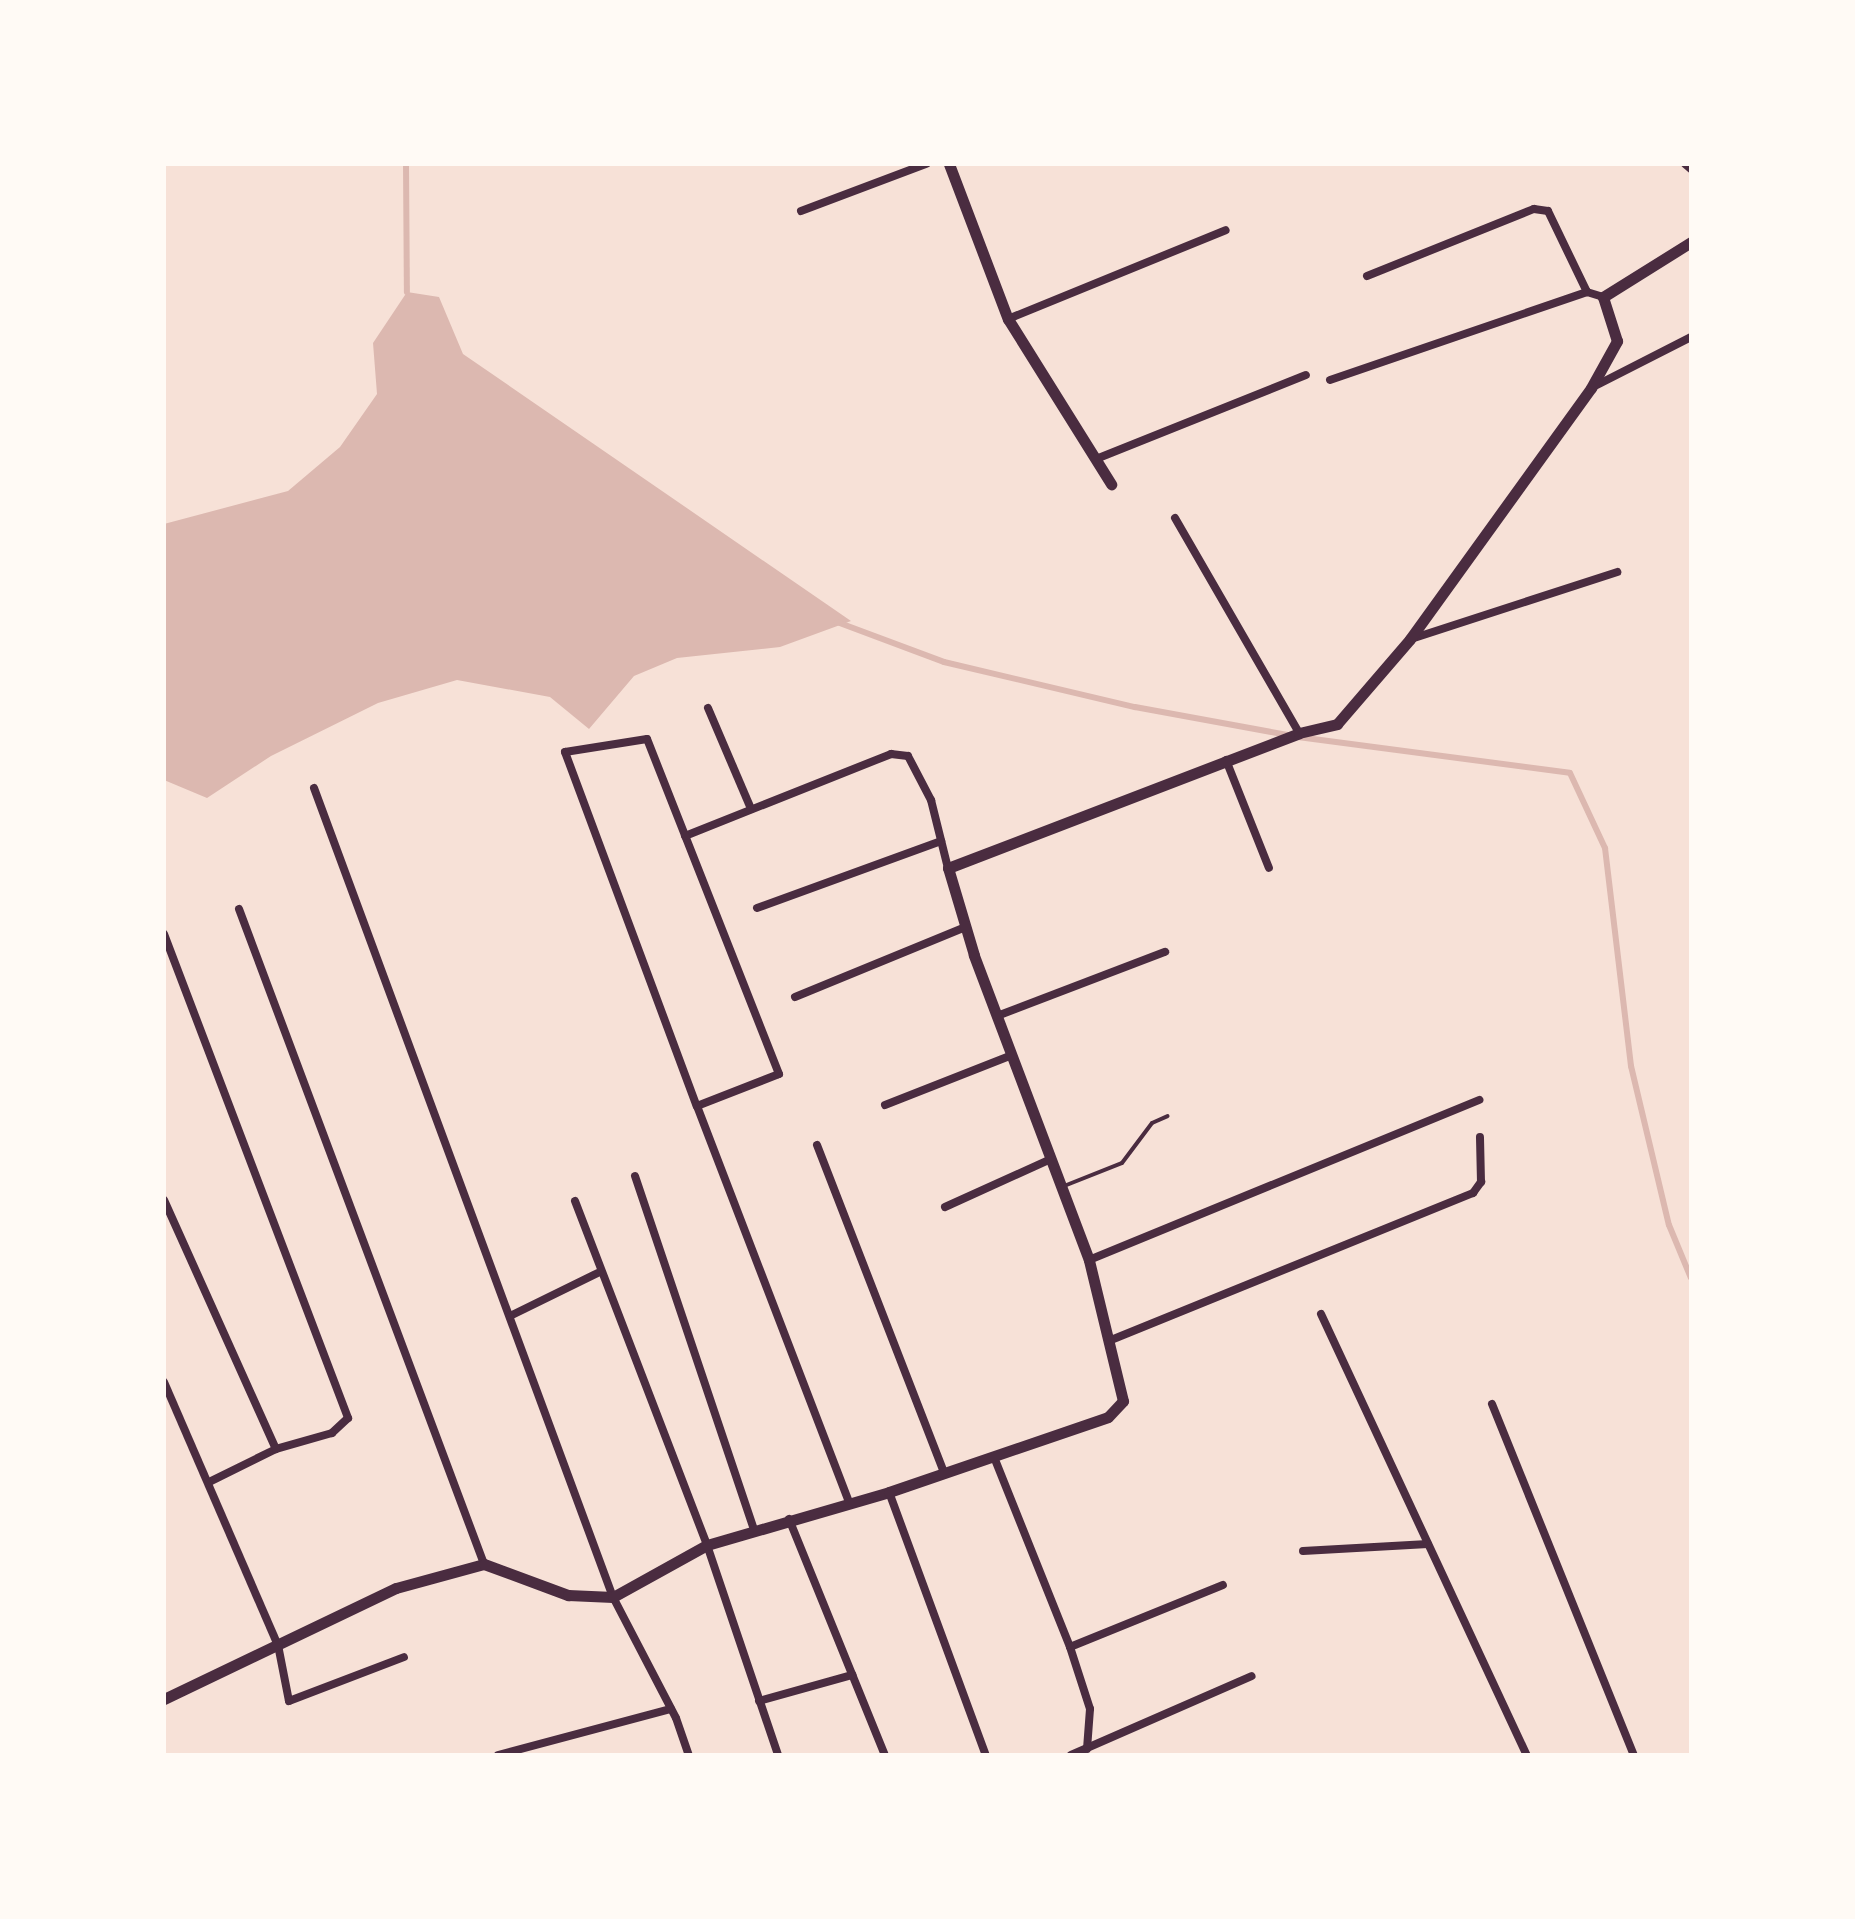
<!DOCTYPE html>
<html>
<head>
<meta charset="utf-8">
<style>
  body { margin:0 }
  #map { position:relative; width:1855px; height:1919px; overflow:hidden; background:#f7e1d7; font-family:"DM Sans",sans-serif }
  div>[style] { position:absolute }
  .water>* { inset:0; background:#dcb8b0 }
  .stream>* { height:6px; margin:-3px; padding:0 3px; transform-origin:3px; border-radius:3px; background:#dcb8b0 }
  .service>* { height:4px; margin:-2px; padding:0 2px; transform-origin:2px; border-radius:2px; background:#4a2c40 }
  .minor>* { height:8px; margin:-4px; padding:0 4px; transform-origin:4px; border-radius:4px; background:#4a2c40 }
  .tertiary>* { height:11px; margin:-5.5px; padding:0 5.5px; transform-origin:5.5px; border-radius:5.5px; background:#4a2c40 }
  span { translate:-50% -50%; white-space:nowrap; text-align:center; line-height:1.15; -webkit-text-stroke:6px #fffaf5; paint-order:stroke }
  .frame { position:absolute; inset:0; border:166px solid #fffaf5; pointer-events:none }
</style>
</head>
<body>
<div id="map">
  <div class="water">
    <div style="clip-path:polygon(407px 292px,439px 297px,463px 354px,851px 621px,780px 647px,677px 658px,634px 676px,589px 729px,550px 697px,457px 680px,378px 703px,271px 756px,207px 798px,164px 780px,164px 524px,288px 491px,340px 447px,377px 394px,373px 343px)"></div>
  </div>
  <div class="stream">
    <div style="left:406px;top:164px;width:128px;rotate:89.6deg"></div>
    <div style="left:837px;top:622px;width:114px;rotate:20.5deg"></div>
    <div style="left:944px;top:662px;width:196px;rotate:13.3deg"></div>
    <div style="left:1135px;top:707px;width:155px;rotate:10.4deg"></div>
    <div style="left:1298px;top:737px;width:274px;rotate:7.5deg"></div>
    <div style="left:1570px;top:773px;width:83px;rotate:65deg"></div>
    <div style="left:1605px;top:848px;width:220px;rotate:83.2deg"></div>
    <div style="left:1631px;top:1066px;width:163px;rotate:76.6deg"></div>
    <div style="left:1669px;top:1225px;width:57px;rotate:67.5deg"></div>
  </div>
  <div class="service">
    <div style="left:1064px;top:1186px;width:62px;rotate:-21.6deg"></div>
    <div style="left:1122px;top:1163px;width:50px;rotate:-53.1deg"></div>
    <div style="left:1152px;top:1123px;width:17px;rotate:-24deg"></div>
  </div>
  <div class="minor">
    <div style="left:1685px;top:164px;width:8px;rotate:40deg"></div>
    <div style="left:801px;top:211px;width:134px;rotate:-20.6deg"></div>
    <div style="left:1367px;top:276px;width:180px;rotate:-21.9deg"></div>
    <div style="left:1534px;top:209px;width:14px;rotate:8deg"></div>
    <div style="left:1548px;top:211px;width:90px;rotate:64.3deg"></div>
    <div style="left:1008px;top:319px;width:235px;rotate:-22.2deg"></div>
    <div style="left:1330px;top:380px;width:272px;rotate:-18.9deg"></div>
    <div style="left:1587px;top:292px;width:17px;rotate:17deg"></div>
    <div style="left:1591px;top:388px;width:112px;rotate:-27deg"></div>
    <div style="left:1096px;top:459px;width:226px;rotate:-21.8deg"></div>
    <div style="left:1175px;top:518px;width:248px;rotate:60deg"></div>
    <div style="left:1411px;top:639px;width:217px;rotate:-18deg"></div>
    <div style="left:708px;top:708px;width:110px;rotate:66.9deg"></div>
    <div style="left:1226px;top:760px;width:116px;rotate:68.3deg"></div>
    <div style="left:314px;top:788px;width:862px;rotate:69.72deg"></div>
    <div style="left:613px;top:1597px;width:136px;rotate:62.5deg"></div>
    <div style="left:676px;top:1718px;width:39px;rotate:71deg"></div>
    <div style="left:685px;top:836px;width:222px;rotate:-21.7deg"></div>
    <div style="left:891px;top:754px;width:17px;rotate:7deg"></div>
    <div style="left:908px;top:756px;width:50px;rotate:62.4deg"></div>
    <div style="left:931px;top:800px;width:70px;rotate:76deg"></div>
    <div style="left:757px;top:908px;width:196px;rotate:-20deg"></div>
    <div style="left:239px;top:909px;width:699px;rotate:69.49deg"></div>
    <div style="left:164px;top:934px;width:518px;rotate:69.18deg"></div>
    <div style="left:348px;top:1418px;width:22px;rotate:137deg"></div>
    <div style="left:332px;top:1433px;width:58px;rotate:164.1deg"></div>
    <div style="left:276px;top:1449px;width:72px;rotate:153.8deg"></div>
    <div style="left:795px;top:997px;width:185px;rotate:-22.3deg"></div>
    <div style="left:997px;top:1016px;width:180px;rotate:-20.9deg"></div>
    <div style="left:885px;top:1105px;width:136px;rotate:-21.5deg"></div>
    <div style="left:697px;top:1106px;width:88px;rotate:-21.3deg"></div>
    <div style="left:779px;top:1074px;width:360px;rotate:-111.5deg"></div>
    <div style="left:647px;top:739px;width:83px;rotate:171deg"></div>
    <div style="left:565px;top:752px;width:378px;rotate:69.6deg"></div>
    <div style="left:697px;top:1106px;width:422px;rotate:69deg"></div>
    <div style="left:817px;top:1145px;width:351px;rotate:68.8deg"></div>
    <div style="left:635px;top:1176px;width:373px;rotate:71.4deg"></div>
    <div style="left:164px;top:1200px;width:273px;rotate:65.8deg"></div>
    <div style="left:575px;top:1201px;width:368px;rotate:69deg"></div>
    <div style="left:707px;top:1545px;width:222px;rotate:71.3deg"></div>
    <div style="left:945px;top:1207px;width:116px;rotate:-24.4deg"></div>
    <div style="left:1089px;top:1260px;width:422px;rotate:-22.3deg"></div>
    <div style="left:1321px;top:1314px;width:487px;rotate:65deg"></div>
    <div style="left:510px;top:1316px;width:100px;rotate:-26.1deg"></div>
    <div style="left:1111px;top:1340px;width:391px;rotate:-22.1deg"></div>
    <div style="left:1473px;top:1193px;width:14px;rotate:-54deg"></div>
    <div style="left:1481px;top:1182px;width:45px;rotate:-91.3deg"></div>
    <div style="left:164px;top:1382px;width:287px;rotate:66.6deg"></div>
    <div style="left:278px;top:1645px;width:57px;rotate:78.9deg"></div>
    <div style="left:289px;top:1701px;width:123px;rotate:-20.9deg"></div>
    <div style="left:1492px;top:1404px;width:379px;rotate:68deg"></div>
    <div style="left:994px;top:1457px;width:205px;rotate:68.2deg"></div>
    <div style="left:1070px;top:1647px;width:65px;rotate:72.1deg"></div>
    <div style="left:1090px;top:1709px;width:40px;rotate:94.3deg"></div>
    <div style="left:889px;top:1492px;width:280px;rotate:69.8deg"></div>
    <div style="left:789px;top:1519px;width:255px;rotate:67.9deg"></div>
    <div style="left:1303px;top:1551px;width:125px;rotate:-3.2deg"></div>
    <div style="left:1070px;top:1647px;width:165px;rotate:-22.1deg"></div>
    <div style="left:759px;top:1701px;width:97px;rotate:-15.6deg"></div>
    <div style="left:498px;top:1755px;width:179px;rotate:-14.9deg"></div>
    <div style="left:1071px;top:1755px;width:197px;rotate:-23.6deg"></div>
  </div>
  <div class="tertiary">
    <div style="left:949px;top:164px;width:166px;rotate:69.2deg"></div>
    <div style="left:1008px;top:319px;width:195px;rotate:58deg"></div>
    <div style="left:164px;top:1699px;width:257px;rotate:-25.6deg"></div>
    <div style="left:396px;top:1588px;width:91px;rotate:-15.3deg"></div>
    <div style="left:484px;top:1564px;width:90px;rotate:20.3deg"></div>
    <div style="left:568px;top:1595px;width:45px;rotate:2.5deg"></div>
    <div style="left:613px;top:1597px;width:107px;rotate:-29deg"></div>
    <div style="left:707px;top:1545px;width:190px;rotate:-16.2deg"></div>
    <div style="left:889px;top:1492px;width:231px;rotate:-18.9deg"></div>
    <div style="left:1108px;top:1417px;width:22px;rotate:-47deg"></div>
    <div style="left:1123px;top:1401px;width:145px;rotate:-103.6deg"></div>
    <div style="left:1089px;top:1260px;width:326px;rotate:-110.7deg"></div>
    <div style="left:974px;top:955px;width:91px;rotate:-106.6deg"></div>
    <div style="left:948px;top:868px;width:376px;rotate:-21deg"></div>
    <div style="left:1299px;top:733px;width:39px;rotate:-13deg"></div>
    <div style="left:1337px;top:724px;width:112px;rotate:-49.3deg"></div>
    <div style="left:1410px;top:639px;width:309px;rotate:-54.2deg"></div>
    <div style="left:1591px;top:388px;width:54px;rotate:-61deg"></div>
    <div style="left:1617px;top:341px;width:46px;rotate:-107.7deg"></div>
    <div style="left:1603px;top:297px;width:104px;rotate:-32deg"></div>
  </div>
  <div class="frame"></div>
</div>
</body>
</html>
